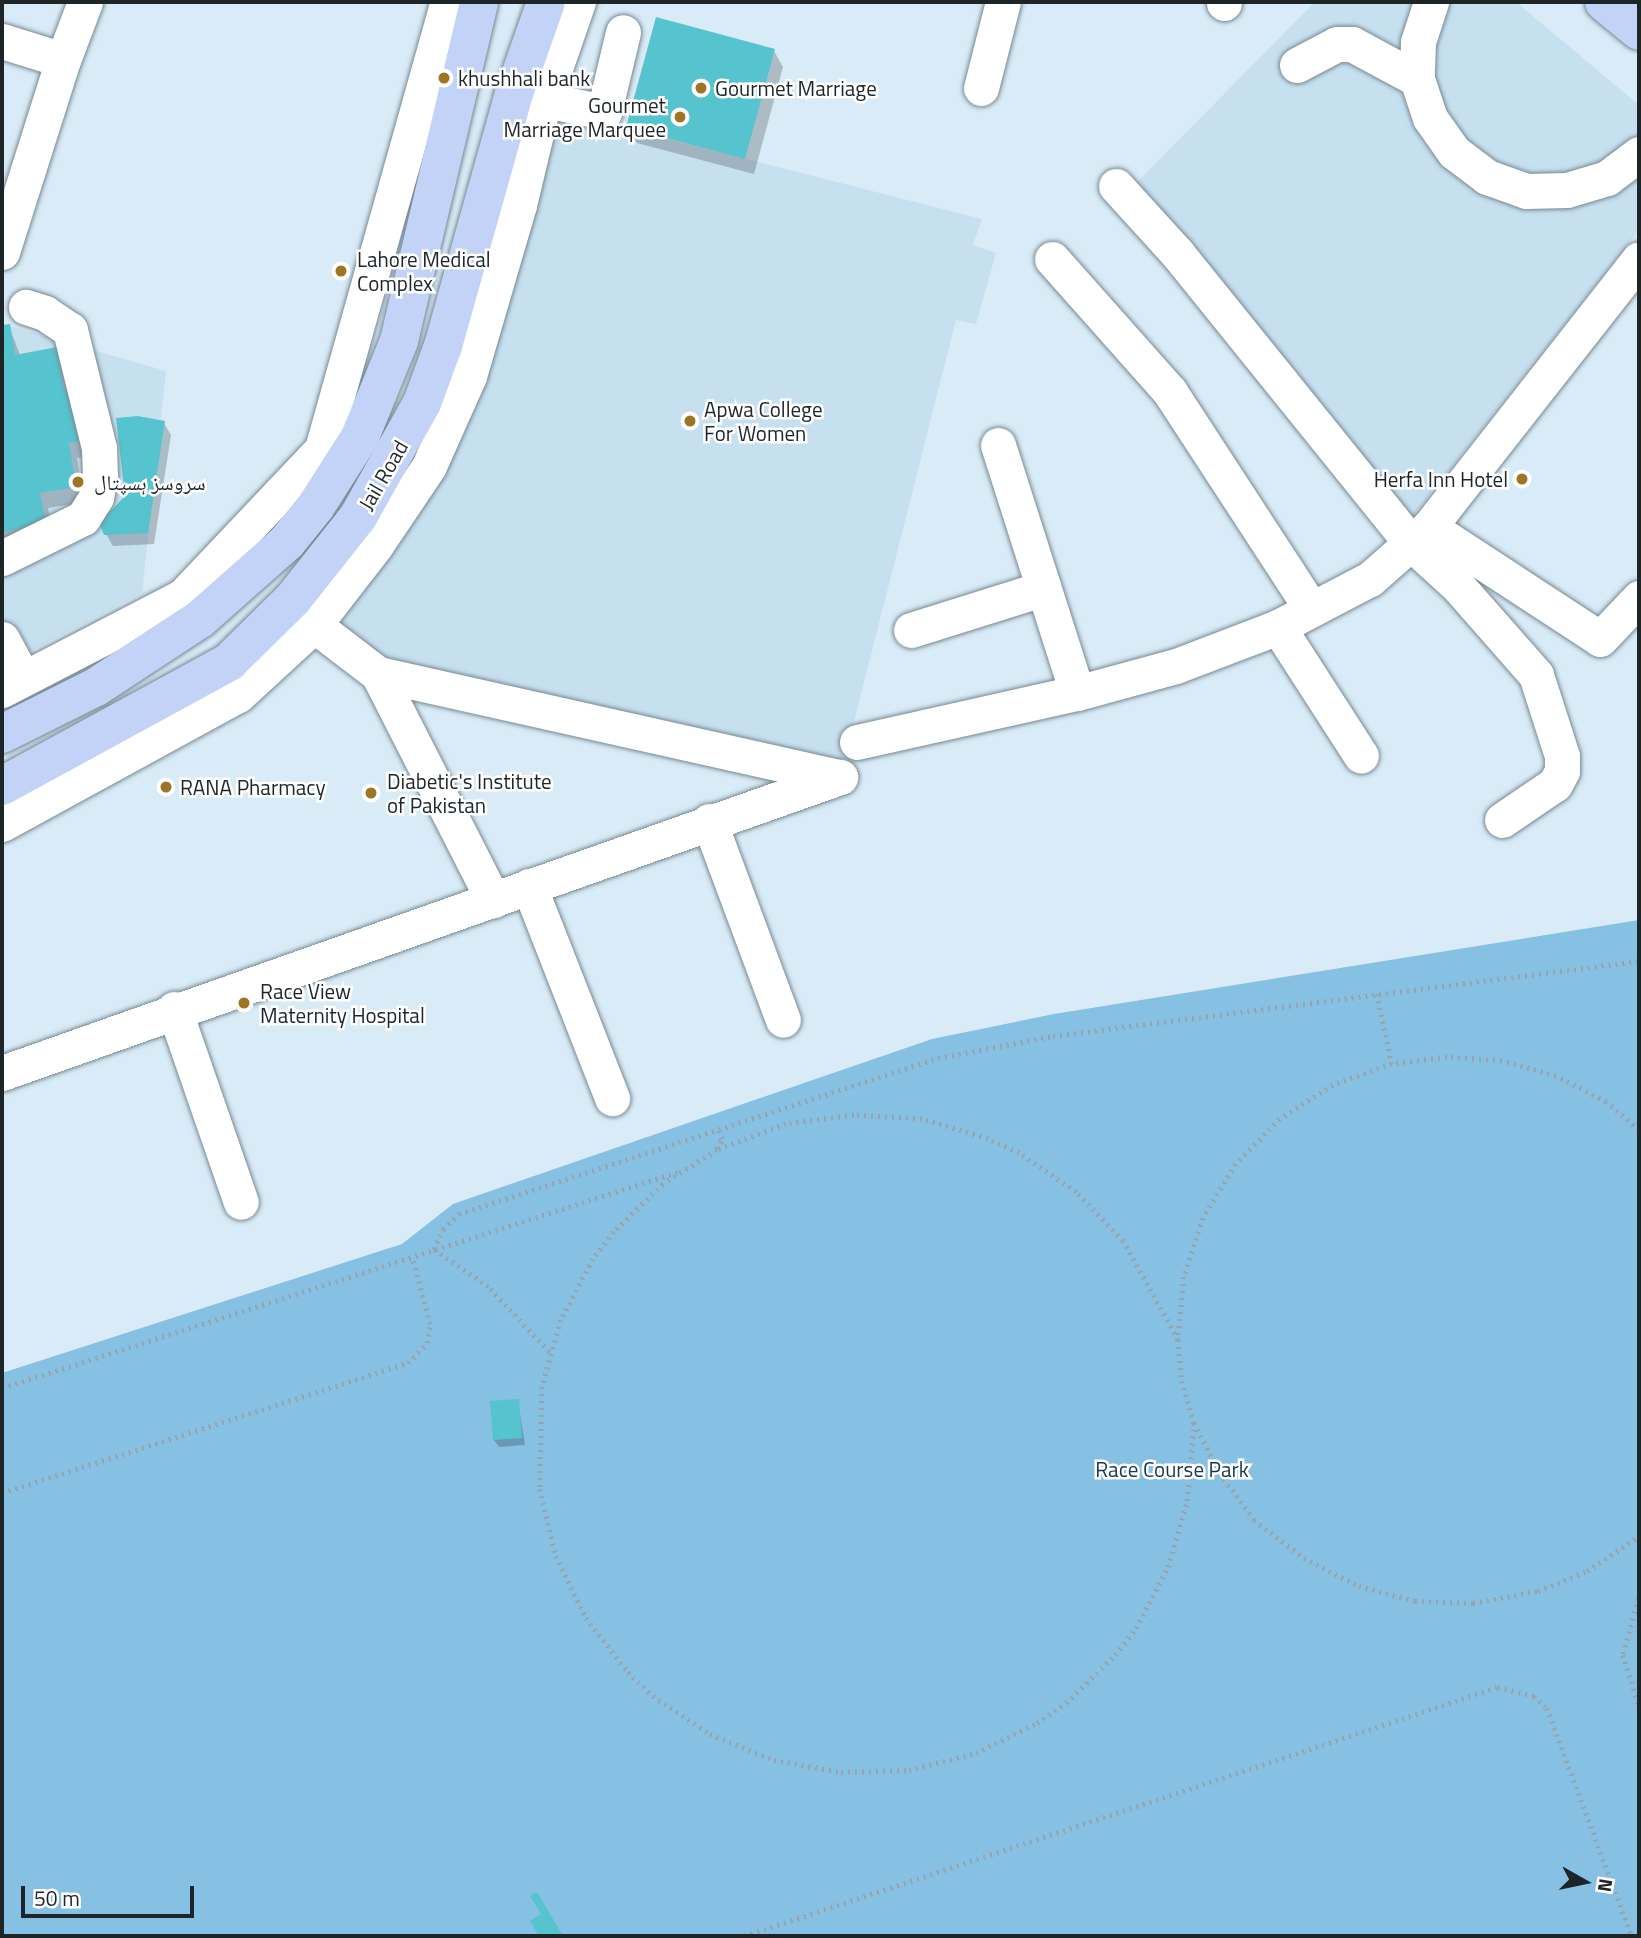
<!DOCTYPE html>
<html>
<head>
<meta charset="utf-8">
<style>
  body { margin:0 }
  #map { position:relative; width:1641px; height:1938px; overflow:hidden; background:#d8ebf6; font-family:"Titillium Web","Noto Naskh Arabic",sans-serif }
  div>[style] { position:absolute }
  .built>* { inset:0; background:#c7e0f0 }
  .green>* { inset:0; background:#86c0e2 }
  .shadow>* { inset:0; background:#0003 }
  .building>* { inset:0; background:#56c4cf }
  .path>* { height:4.5px; margin-top:-2.25px; transform-origin:0; background:repeating-linear-gradient(90deg,#96a4ad 0 2px,transparent 0 7px) }
  .roads { filter:drop-shadow(0 0 2px #788993) drop-shadow(0 0 2px #788993) }
  .minor>* { height:35px; margin:-17.5px; padding:0 17.5px; transform-origin:17.5px; border-radius:17.5px; background:#fff }
  .major>* { height:38px; margin:-19px; padding:0 19px; transform-origin:19px; border-radius:19px; background:#c3d3f7 }
  .dots>* { width:19px; height:19px; translate:-50% -50%; box-sizing:border-box; border:4px solid #fff; border-radius:50% }
  span { translate:-50% -50%; white-space:nowrap; text-align:center; line-height:1.15; -webkit-text-stroke:5px #fff; paint-order:stroke }
  .poi-label { font-size:21px; color:#1e2529 }
  .left { translate:0 -50%; text-align:left }
  .right { translate:-100% -50%; text-align:right }
  .street-label { font-size:21px; color:#1e2529 }
  .park-label { font-size:21px; color:#15394b }
  .frame { position:absolute; inset:0; border:4px solid #1e2529; pointer-events:none }
  .north { position:absolute; left:1550px; top:1847px; width:70px; height:70px; -webkit-text-stroke:5px #fff; paint-order:stroke; rotate:99deg; font-size:19px; font-weight:700; line-height:28px; text-align:center; color:#1e2529 }
  .north::after { content:''; display:block; margin:auto; width:24px; height:32px; background:#1e2529; clip-path:polygon(50% 0,100% 100%,50% 72%,0 100%) }
  .scale { position:absolute; left:21px; top:1886px; width:173px; height:32px; box-sizing:border-box; border:4px solid #1e2529; border-top:0; padding-left:9px; font-size:21px; line-height:24px; white-space:nowrap; color:#1e2529; -webkit-text-stroke:5px #fff; paint-order:stroke }
</style>
</head>
<body>
<div id="map">
  <div class="built">
    <div style="clip-path:polygon(1315px 2px,1516px 2px,1639px 105px,1639px 230px,1411px 518px,1135px 184px)"></div>
    <div style="clip-path:polygon(542px 107px,982px 219px,973px 245px,996px 253px,976px 324px,956px 320px,840px 777px,378px 674px,314px 625px,429px 466px)"></div>
    <div style="clip-path:polygon(2px 324px,166px 371px,142px 593px,2px 666px)"></div>
  </div>
  <div class="green">
    <div style="clip-path:polygon(1639px 920px,1639px 1936px,2px 1936px,2px 1373px,402px 1244px,453px 1204px,932px 1039px,1054px 1014px)"></div>
  </div>
  <div class="shadow">
    <div style="clip-path:polygon(774px 51px,783px 67px,754px 174px,637px 143px,628px 127px)"></div>
    <div style="clip-path:polygon(9px 326px,20px 355px,57px 349px,98px 455px,77px 458px,84px 502px,48px 508px,54px 540px,2px 549px,2px 327px)"></div>
    <div style="clip-path:polygon(164px 423px,171px 435px,154px 544px,113px 546px,106px 534px)"></div>
    <div style="clip-path:polygon(518px 1401px,525px 1445px,499px 1447px,494px 1440px)"></div>
  </div>
  <div class="building">
    <div style="clip-path:polygon(656px 17px,775px 49px,745px 159px,626px 127px)"></div>
    <div style="clip-path:polygon(10px 324px,15px 355px,57px 347px,64px 390px,81px 387px,90px 439px,69px 443px,76px 487px,40px 493px,46px 524px,2px 532px,2px 325px)"></div>
    <div style="clip-path:polygon(138px 416px,165px 421px,148px 533px,104px 535px,99px 523px,125px 496px,116px 418px)"></div>
    <div style="clip-path:polygon(519px 1399px,522px 1438px,493px 1440px,490px 1401px)"></div>
    <div style="clip-path:polygon(537px 1892px,563px 1936px,539px 1936px,530px 1921px,541px 1914px,530px 1896px)"></div>
  </div>
  <div class="path">
    <div style="left:1377px;top:994px;width:72px;rotate:77.9deg"></div>
    <div style="left:1639px;top:1130px;width:43px;rotate:-139.7deg"></div>
    <div style="left:1606px;top:1102px;width:56px;rotate:-152.5deg"></div>
    <div style="left:1556px;top:1076px;width:56px;rotate:-164.5deg"></div>
    <div style="left:1502px;top:1061px;width:55px;rotate:-175.8deg"></div>
    <div style="left:1447px;top:1057px;width:55px;rotate:172.7deg"></div>
    <div style="left:1392px;top:1064px;width:63px;rotate:160.4deg"></div>
    <div style="left:1333px;top:1085px;width:63px;rotate:147.3deg"></div>
    <div style="left:1280px;top:1119px;width:63px;rotate:134.4deg"></div>
    <div style="left:1236px;top:1164px;width:63px;rotate:121.4deg"></div>
    <div style="left:1203px;top:1218px;width:62px;rotate:107.9deg"></div>
    <div style="left:1184px;top:1277px;width:63px;rotate:95.4deg"></div>
    <div style="left:1178px;top:1340px;width:41px;rotate:84.4deg"></div>
    <div style="left:1182px;top:1381px;width:44px;rotate:74.1deg"></div>
    <div style="left:1194px;top:1423px;width:56px;rotate:62.5deg"></div>
    <div style="left:1220px;top:1473px;width:58px;rotate:54.1deg"></div>
    <div style="left:1254px;top:1520px;width:63px;rotate:37.2deg"></div>
    <div style="left:1304px;top:1558px;width:62px;rotate:27deg"></div>
    <div style="left:1359px;top:1586px;width:58px;rotate:15deg"></div>
    <div style="left:1415px;top:1601px;width:58px;rotate:2deg"></div>
    <div style="left:1473px;top:1603px;width:66px;rotate:-10.5deg"></div>
    <div style="left:1538px;top:1591px;width:53px;rotate:-22.2deg"></div>
    <div style="left:1587px;top:1571px;width:63px;rotate:-33.9deg"></div>
    <div style="left:717px;top:1149px;width:11px;rotate:-63deg"></div>
    <div style="left:722px;top:1139px;width:11px;rotate:-112deg"></div>
    <div style="left:1178px;top:1340px;width:113px;rotate:-119.1deg"></div>
    <div style="left:1123px;top:1241px;width:68px;rotate:-133.8deg"></div>
    <div style="left:1076px;top:1192px;width:69px;rotate:-145.6deg"></div>
    <div style="left:1019px;top:1153px;width:34px;rotate:-156deg"></div>
    <div style="left:988px;top:1139px;width:69px;rotate:-163.1deg"></div>
    <div style="left:922px;top:1119px;width:68px;rotate:-176.6deg"></div>
    <div style="left:854px;top:1115px;width:69px;rotate:172.5deg"></div>
    <div style="left:786px;top:1124px;width:74px;rotate:159.4deg"></div>
    <div style="left:717px;top:1150px;width:64px;rotate:147.8deg"></div>
    <div style="left:663px;top:1184px;width:69px;rotate:135.6deg"></div>
    <div style="left:614px;top:1232px;width:34px;rotate:128deg"></div>
    <div style="left:593px;top:1259px;width:69px;rotate:117.7deg"></div>
    <div style="left:561px;top:1320px;width:70px;rotate:105.8deg"></div>
    <div style="left:542px;top:1387px;width:102px;rotate:91.1deg"></div>
    <div style="left:540px;top:1489px;width:69px;rotate:76.6deg"></div>
    <div style="left:556px;top:1556px;width:69px;rotate:64.2deg"></div>
    <div style="left:586px;top:1618px;width:68px;rotate:52.1deg"></div>
    <div style="left:628px;top:1672px;width:35px;rotate:44deg"></div>
    <div style="left:653px;top:1696px;width:69px;rotate:33.7deg"></div>
    <div style="left:710px;top:1734px;width:69px;rotate:22.1deg"></div>
    <div style="left:774px;top:1760px;width:68px;rotate:10.2deg"></div>
    <div style="left:841px;top:1772px;width:68px;rotate:-1.7deg"></div>
    <div style="left:909px;top:1770px;width:69px;rotate:-14.2deg"></div>
    <div style="left:976px;top:1753px;width:68px;rotate:-26.2deg"></div>
    <div style="left:1037px;top:1723px;width:35px;rotate:-35deg"></div>
    <div style="left:1066px;top:1703px;width:69px;rotate:-44.4deg"></div>
    <div style="left:1115px;top:1655px;width:34px;rotate:-52deg"></div>
    <div style="left:1136px;top:1628px;width:69px;rotate:-62.3deg"></div>
    <div style="left:1168px;top:1567px;width:69px;rotate:-73.9deg"></div>
    <div style="left:1187px;top:1501px;width:78px;rotate:-84.9deg"></div>
    <div style="left:549px;top:1352px;width:89px;rotate:-133.2deg"></div>
    <div style="left:488px;top:1287px;width:67px;rotate:-145.4deg"></div>
    <div style="left:433px;top:1249px;width:22px;rotate:-63deg"></div>
    <div style="left:443px;top:1229px;width:22px;rotate:-43deg"></div>
    <div style="left:459px;top:1214px;width:504px;rotate:-18.04deg"></div>
    <div style="left:938px;top:1058px;width:117px;rotate:-10.8deg"></div>
    <div style="left:1053px;top:1036px;width:591px;rotate:-7.29deg"></div>
    <div style="left:2px;top:1388px;width:713px;rotate:-17.72deg"></div>
    <div style="left:2px;top:1493px;width:426px;rotate:-17.8deg"></div>
    <div style="left:408px;top:1363px;width:28px;rotate:-46deg"></div>
    <div style="left:427px;top:1343px;width:19px;rotate:-81deg"></div>
    <div style="left:430px;top:1324px;width:69px;rotate:-105deg"></div>
    <div style="left:1639px;top:1598px;width:59px;rotate:105.7deg"></div>
    <div style="left:1623px;top:1655px;width:53px;rotate:72.6deg"></div>
    <div style="left:744px;top:1936px;width:794px;rotate:-18.28deg"></div>
    <div style="left:1498px;top:1687px;width:37px;rotate:14deg"></div>
    <div style="left:1534px;top:1696px;width:18px;rotate:43deg"></div>
    <div style="left:1547px;top:1708px;width:243px;rotate:69.6deg"></div>
  </div>
  <div class="roads">
    <div class="minor">
      <div style="left:1431px;top:2px;width:42px;rotate:108deg"></div>
      <div style="left:1418px;top:42px;width:37px;rotate:92deg"></div>
      <div style="left:1417px;top:79px;width:41px;rotate:71.6deg"></div>
      <div style="left:1430px;top:118px;width:42px;rotate:54.8deg"></div>
      <div style="left:1454px;top:152px;width:41px;rotate:37.1deg"></div>
      <div style="left:1487px;top:177px;width:41px;rotate:19.7deg"></div>
      <div style="left:1526px;top:191px;width:41px;rotate:-1.4deg"></div>
      <div style="left:1567px;top:190px;width:42px;rotate:-16.7deg"></div>
      <div style="left:1607px;top:178px;width:40px;rotate:-37deg"></div>
      <div style="left:1224px;top:3px;width:1px;rotate:-90deg"></div>
      <div style="left:2px;top:41px;width:64px;rotate:17.3deg"></div>
      <div style="left:63px;top:60px;width:62px;rotate:-69.2deg"></div>
      <div style="left:1297px;top:65px;width:45px;rotate:-27.7deg"></div>
      <div style="left:1337px;top:44px;width:15px"></div>
      <div style="left:1352px;top:44px;width:74px;rotate:28.3deg"></div>
      <div style="left:981px;top:88px;width:89px;rotate:-75.7deg"></div>
      <div style="left:521px;top:95px;width:85px;rotate:11.6deg"></div>
      <div style="left:604px;top:112px;width:82px;rotate:-76.6deg"></div>
      <div style="left:1116px;top:186px;width:91px;rotate:47.7deg"></div>
      <div style="left:1177px;top:253px;width:375px;rotate:51.1deg"></div>
      <div style="left:1413px;top:545px;width:59px;rotate:42.3deg"></div>
      <div style="left:1457px;top:585px;width:120px;rotate:48.7deg"></div>
      <div style="left:1536px;top:675px;width:85px;rotate:72.2deg"></div>
      <div style="left:1562px;top:756px;width:15px;rotate:90deg"></div>
      <div style="left:1562px;top:771px;width:15px;rotate:118deg"></div>
      <div style="left:1555px;top:784px;width:64px;rotate:145.8deg"></div>
      <div style="left:2px;top:252px;width:201px;rotate:-72.4deg"></div>
      <div style="left:1052px;top:259px;width:178px;rotate:48.4deg"></div>
      <div style="left:1170px;top:392px;width:258px;rotate:56.9deg"></div>
      <div style="left:998px;top:445px;width:260px;rotate:72.3deg"></div>
      <div style="left:1429px;top:527px;width:204px;rotate:33.2deg"></div>
      <div style="left:1600px;top:639px;width:57px;rotate:-46.4deg"></div>
      <div style="left:2px;top:558px;width:90px;rotate:-26.3deg"></div>
      <div style="left:83px;top:518px;width:25px;rotate:-58deg"></div>
      <div style="left:96px;top:497px;width:21px;rotate:-79deg"></div>
      <div style="left:100px;top:476px;width:28px;rotate:-92deg"></div>
      <div style="left:99px;top:448px;width:122px;rotate:-103.8deg"></div>
      <div style="left:70px;top:330px;width:30px;rotate:-146deg"></div>
      <div style="left:45px;top:313px;width:20px;rotate:-162deg"></div>
      <div style="left:314px;top:625px;width:81px;rotate:37.4deg"></div>
      <div style="left:378px;top:674px;width:473px;rotate:12.6deg"></div>
      <div style="left:1278px;top:627px;width:153px;rotate:57.2deg"></div>
      <div style="left:911px;top:630px;width:137px;rotate:-17.4deg"></div>
      <div style="left:2px;top:639px;width:44px;rotate:61.7deg"></div>
      <div style="left:378px;top:674px;width:254px;rotate:63deg"></div>
      <div style="left:2px;top:690px;width:204px;rotate:-27.4deg"></div>
      <div style="left:183px;top:596px;width:202px;rotate:-46.6deg"></div>
      <div style="left:322px;top:449px;width:464px;rotate:-74.3deg"></div>
      <div style="left:857px;top:742px;width:225px;rotate:-12.6deg"></div>
      <div style="left:1077px;top:693px;width:103px;rotate:-15.3deg"></div>
      <div style="left:1176px;top:666px;width:109px;rotate:-20.9deg"></div>
      <div style="left:1278px;top:627px;width:104px;rotate:-27.6deg"></div>
      <div style="left:1370px;top:579px;width:79px;rotate:-41.4deg"></div>
      <div style="left:1429px;top:527px;width:340px;rotate:-51.9deg"></div>
      <div style="left:709px;top:821px;width:212px;rotate:69.6deg"></div>
      <div style="left:2px;top:824px;width:269px;rotate:-28.7deg"></div>
      <div style="left:238px;top:695px;width:103px;rotate:-42.6deg"></div>
      <div style="left:314px;top:625px;width:101px;rotate:-52.2deg"></div>
      <div style="left:376px;top:545px;width:95px;rotate:-56.1deg"></div>
      <div style="left:429px;top:466px;width:98px;rotate:-66deg"></div>
      <div style="left:469px;top:376px;width:178px;rotate:-73.7deg"></div>
      <div style="left:519px;top:205px;width:108px;rotate:-76.6deg"></div>
      <div style="left:544px;top:100px;width:104px;rotate:-70.9deg"></div>
      <div style="left:529px;top:886px;width:228px;rotate:68.6deg"></div>
      <div style="left:174px;top:1009px;width:204px;rotate:70.9deg"></div>
      <div style="left:2px;top:1073px;width:889px;rotate:-19.45deg"></div>
    </div>
    <div class="major">
      <div style="left:1604px;top:2px;width:45px;rotate:39.6deg"></div>
      <div style="left:2px;top:734px;width:105px;rotate:-26.6deg"></div>
      <div style="left:96px;top:687px;width:124px;rotate:-33.2deg"></div>
      <div style="left:200px;top:619px;width:116px;rotate:-41.5deg"></div>
      <div style="left:287px;top:542px;width:46px;rotate:-51.1deg"></div>
      <div style="left:316px;top:506px;width:82px;rotate:-57.5deg"></div>
      <div style="left:360px;top:437px;width:104px;rotate:-67.9deg"></div>
      <div style="left:399px;top:341px;width:348px;rotate:-76.7deg"></div>
      <div style="left:2px;top:786px;width:259px;rotate:-28.6deg"></div>
      <div style="left:229px;top:662px;width:90px;rotate:-44.5deg"></div>
      <div style="left:293px;top:599px;width:105px;rotate:-51.6deg"></div>
      <div style="left:358px;top:517px;width:131px;rotate:-60.7deg"></div>
      <div style="left:422px;top:403px;width:61px;rotate:-69.8deg"></div>
      <div style="left:443px;top:346px;width:263px;rotate:-74.3deg"></div>
      <div style="left:514px;top:93px;width:96px;rotate:-70.6deg"></div>
    </div>
  </div>
  <div class="dots">
    <div style="left:444px;top:78px;background:#9e7524"></div>
    <div style="left:701px;top:88px;background:#9e7524"></div>
    <div style="left:680px;top:117px;background:#9e7524"></div>
    <div style="left:341px;top:271px;background:#9e7524"></div>
    <div style="left:690px;top:421px;background:#9e7524"></div>
    <div style="left:1522px;top:479px;background:#9e7524"></div>
    <div style="left:78px;top:482px;background:#9e7524"></div>
    <div style="left:166px;top:787px;background:#9e7524"></div>
    <div style="left:371px;top:793px;background:#9e7524"></div>
    <div style="left:244px;top:1003px;background:#9e7524"></div>
  </div>
  <div class="poi-label">
    <span class="left" style="left:458px;top:78px">khushhali bank</span>
    <span class="left" style="left:715px;top:88px">Gourmet Marriage</span>
    <span class="right" style="left:666px;top:117px">Gourmet<br>Marriage Marquee</span>
    <span class="left" style="left:357px;top:271px">Lahore Medical<br>Complex</span>
    <span class="left" style="left:704px;top:421px">Apwa College<br>For Women</span>
    <span class="right" style="left:1508px;top:479px">Herfa Inn Hotel</span>
    <span class="left" style="left:94px;top:482px">سروسز ہسپتال</span>
    <span class="left" style="left:387px;top:793px">Diabetic's Institute<br>of Pakistan</span>
    <span class="left" style="left:180px;top:787px">RANA Pharmacy</span>
    <span class="left" style="left:260px;top:1003px">Race View<br>Maternity Hospital</span>
  </div>
  <div class="street-label">
    <span style="left:383px;top:475px;rotate:-60deg">Jail Road</span>
  </div>
  <div class="park-label">
    <span style="left:1172px;top:1469px">Race Course Park</span>
  </div>
  <div class="frame"></div>
  <div class="north">N</div>
  <div class="scale">50 m</div>
</div>
</body>
</html>
